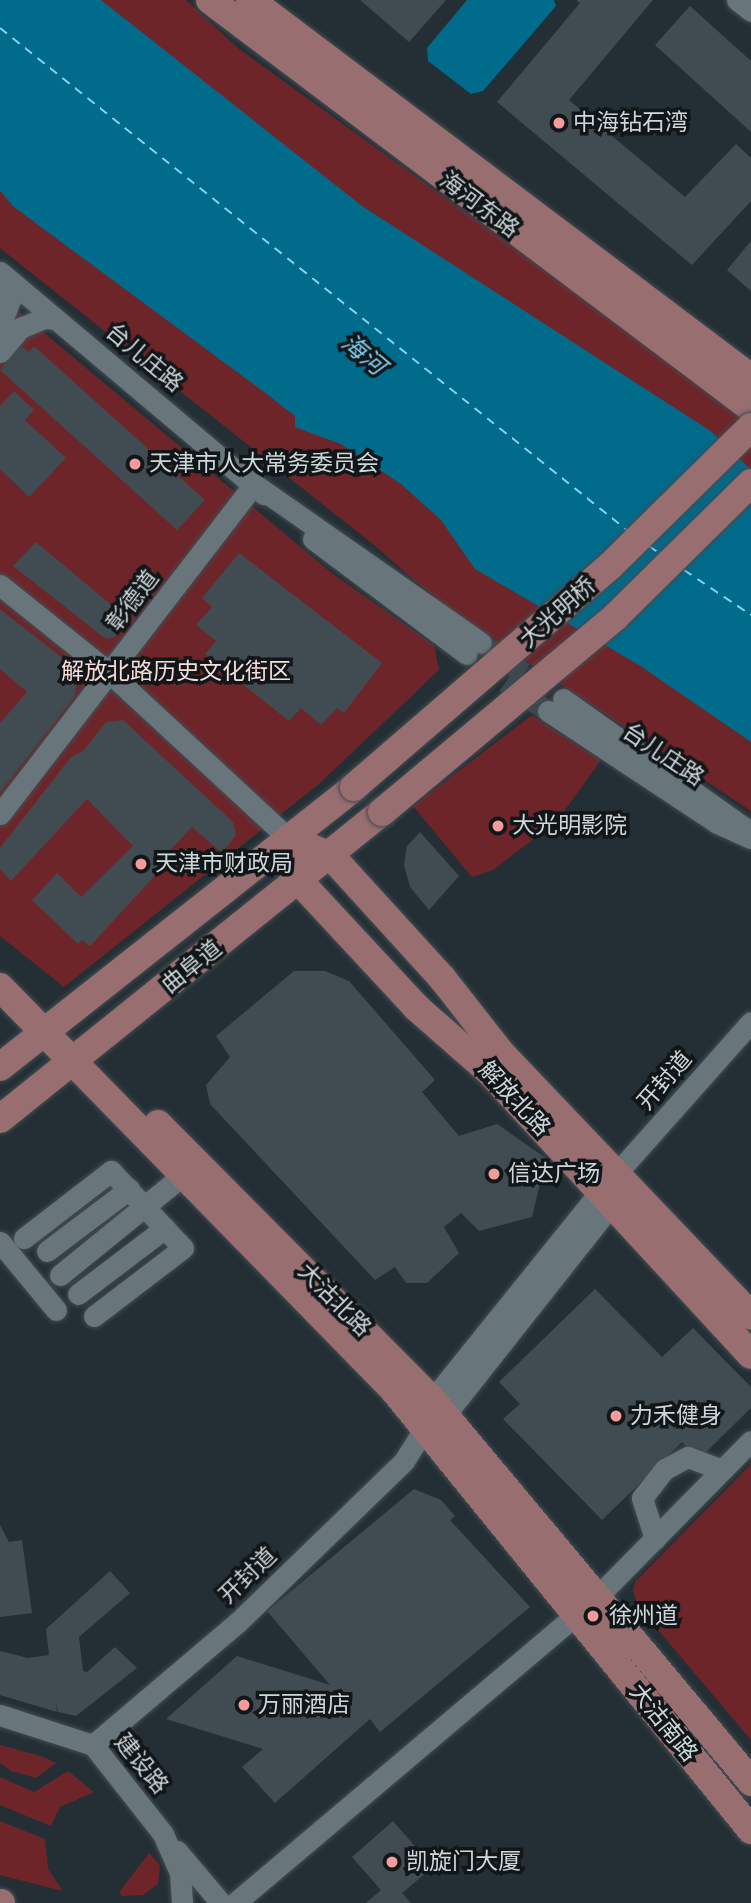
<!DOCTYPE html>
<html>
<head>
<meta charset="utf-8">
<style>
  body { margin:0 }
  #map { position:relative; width:751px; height:1903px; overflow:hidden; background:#242f35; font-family:Karla,"Noto Sans SC",sans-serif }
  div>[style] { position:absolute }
  .green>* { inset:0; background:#6e252a }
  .water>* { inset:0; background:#016b8c }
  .ferry>* { height:2px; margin-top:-1px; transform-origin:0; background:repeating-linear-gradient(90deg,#84d1f4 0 9px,transparent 0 16px) }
  .building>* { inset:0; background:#404c52 }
  .minor-tunnel>* { height:21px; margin-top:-10.5px; transform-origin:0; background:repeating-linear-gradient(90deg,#3e484e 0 21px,transparent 0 31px) }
  .roads { filter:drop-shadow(0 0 2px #424c51) drop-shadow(0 0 2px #424c51) }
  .minor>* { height:21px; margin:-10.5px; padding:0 10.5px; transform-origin:10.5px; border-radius:10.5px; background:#68757b }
  .major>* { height:28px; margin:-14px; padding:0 14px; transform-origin:14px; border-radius:14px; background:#996e71 }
  .bridges { filter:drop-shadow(0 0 2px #424c51) drop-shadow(0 0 2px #424c51) }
  .major-bridge>* { height:28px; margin:-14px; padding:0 14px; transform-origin:14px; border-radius:14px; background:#996e71 }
  .dots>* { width:19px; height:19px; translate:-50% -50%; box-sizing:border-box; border:4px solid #111719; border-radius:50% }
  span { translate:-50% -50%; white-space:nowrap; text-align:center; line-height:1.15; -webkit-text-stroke:7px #111719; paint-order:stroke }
  .poi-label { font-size:23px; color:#ced6d9 }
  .left { translate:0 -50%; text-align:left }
  .street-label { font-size:23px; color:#ced6d9 }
  .park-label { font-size:23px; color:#f7dcdb }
  .water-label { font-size:24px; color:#84d1f4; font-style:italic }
</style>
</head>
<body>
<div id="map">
  <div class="green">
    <div style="clip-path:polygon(0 0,186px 0,239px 49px,751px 419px,751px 811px,446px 608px,374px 545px,0 248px)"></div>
    <div style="clip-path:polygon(0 296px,333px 574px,434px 645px,439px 670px,320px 783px,64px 987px,0 936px)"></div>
    <div style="clip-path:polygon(532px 715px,601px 760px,557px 821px,493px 870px,472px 877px,413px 806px)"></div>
    <div style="clip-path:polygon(751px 1464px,751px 1740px,638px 1606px,633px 1591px,635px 1582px)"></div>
    <div style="clip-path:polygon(0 1745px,41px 1756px,56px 1763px,36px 1778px,11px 1771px,0 1763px)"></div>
    <div style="clip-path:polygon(68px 1771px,94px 1792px,60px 1807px,51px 1826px,0 1805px,0 1777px,34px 1792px)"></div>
    <div style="clip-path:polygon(0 1821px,45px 1839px,48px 1869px,63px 1891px,0 1875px)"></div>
    <div style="clip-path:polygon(149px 1853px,160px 1865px,158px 1884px,143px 1895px,121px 1896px,120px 1891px)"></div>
  </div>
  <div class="water">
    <div style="clip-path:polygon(0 0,101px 0,362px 206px,712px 432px,751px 470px,751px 742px,639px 665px,475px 569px,441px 520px,401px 484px,341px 444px,295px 427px,295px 416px,264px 392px,14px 207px,0 191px)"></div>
    <div style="clip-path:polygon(467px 0,554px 0,556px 6px,483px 91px,471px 94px,428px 61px,427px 48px)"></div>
  </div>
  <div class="ferry">
    <div style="left:0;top:28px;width:805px;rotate:38.69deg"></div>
    <div style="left:649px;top:546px;width:12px;rotate:35deg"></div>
    <div style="left:684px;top:570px;width:81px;rotate:33.9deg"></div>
  </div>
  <div class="building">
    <div style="clip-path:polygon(360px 0,446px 0,409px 42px)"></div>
    <div style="clip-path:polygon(576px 0,653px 0,569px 100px,685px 197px,736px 144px,751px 158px,751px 201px,692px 265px,497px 102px,580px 3px)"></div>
    <div style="clip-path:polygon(690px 6px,751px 61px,751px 132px,655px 45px)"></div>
    <div style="clip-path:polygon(751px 241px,751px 291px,727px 270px)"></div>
    <div style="clip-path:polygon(19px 344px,29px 352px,34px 346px,205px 500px,177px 530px,0 370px)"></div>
    <div style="clip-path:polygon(14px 391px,34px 410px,25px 420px,66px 458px,29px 497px,0 469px,0 406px)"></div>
    <div style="clip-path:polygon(36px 542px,127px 618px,115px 637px,106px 639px,13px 566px)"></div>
    <div style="clip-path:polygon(239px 553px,382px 663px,344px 713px,337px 708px,321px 725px,301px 708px,289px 721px,205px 654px,216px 641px,196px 625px,212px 607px,202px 598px)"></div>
    <div style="clip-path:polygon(0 609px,73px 666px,78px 680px,74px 697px,0 792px,0 723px,27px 692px,0 669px)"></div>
    <div style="clip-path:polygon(123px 720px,233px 822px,236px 835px,222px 853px,192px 827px,170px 850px,175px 854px,90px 946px,82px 940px,78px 944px,32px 900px,57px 873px,81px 897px,133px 846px,87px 799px,11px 881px,0 869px,0 848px,71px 757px,84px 750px,106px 722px)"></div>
    <div style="clip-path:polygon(420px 832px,459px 876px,429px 910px,410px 887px,404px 865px,407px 846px)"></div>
    <div style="clip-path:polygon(294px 971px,325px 971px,349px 981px,435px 1080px,422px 1092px,459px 1136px,497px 1124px,546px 1158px,532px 1217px,479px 1231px,461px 1213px,444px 1227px,459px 1253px,427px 1283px,406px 1283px,395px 1267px,375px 1280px,210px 1104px,206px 1085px,230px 1057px,216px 1036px)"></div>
    <div style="clip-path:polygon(595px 1289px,662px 1357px,693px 1328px,751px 1387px,751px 1408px,699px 1459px,682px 1442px,602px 1520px,503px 1419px,520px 1404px,499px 1382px)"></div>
    <div style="clip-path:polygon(414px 1489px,441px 1500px,455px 1516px,450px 1520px,530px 1607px,380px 1732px,370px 1719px,275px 1803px,242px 1767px,263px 1749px,166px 1719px,237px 1656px,330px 1685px,267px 1611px)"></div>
    <div style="clip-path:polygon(0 1525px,9px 1542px,22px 1540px,32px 1613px,0 1617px)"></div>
    <div style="clip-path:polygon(110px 1571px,130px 1593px,79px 1637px,83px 1671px,87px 1672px,115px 1647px,137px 1668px,76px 1716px,58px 1712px,56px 1701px,57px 1712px,0 1695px,0 1651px,28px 1658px,49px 1655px,46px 1629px)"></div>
    <div style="clip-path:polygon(393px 1821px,433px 1867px,402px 1893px,411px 1903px,366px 1903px,381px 1890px,352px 1857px)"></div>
  </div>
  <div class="minor-tunnel">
    <div style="left:481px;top:643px;width:99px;rotate:34.3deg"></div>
    <div style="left:480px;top:664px;width:83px;rotate:34.7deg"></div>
  </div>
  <div class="roads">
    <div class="minor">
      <div style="left:737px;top:0;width:18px;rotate:38deg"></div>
      <div style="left:0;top:272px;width:345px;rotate:40.1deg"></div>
      <div style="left:0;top:275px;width:27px;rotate:68deg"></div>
      <div style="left:10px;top:300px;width:28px;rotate:111deg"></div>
      <div style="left:0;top:352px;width:31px;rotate:-50deg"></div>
      <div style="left:20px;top:328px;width:27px;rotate:-22deg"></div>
      <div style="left:45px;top:318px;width:11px;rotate:5deg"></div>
      <div style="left:313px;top:539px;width:192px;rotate:36.8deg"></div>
      <div style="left:0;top:585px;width:142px;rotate:38.7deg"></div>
      <div style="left:111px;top:674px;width:243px;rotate:42.8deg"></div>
      <div style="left:563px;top:699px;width:226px;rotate:35.4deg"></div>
      <div style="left:548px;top:711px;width:203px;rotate:33.5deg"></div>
      <div style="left:717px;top:823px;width:37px;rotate:24deg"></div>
      <div style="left:0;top:814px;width:416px;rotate:-52.4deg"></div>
      <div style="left:254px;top:484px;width:277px;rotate:35deg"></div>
      <div style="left:615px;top:1191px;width:15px;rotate:106deg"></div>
      <div style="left:611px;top:1205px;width:268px;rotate:128.3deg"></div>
      <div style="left:445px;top:1415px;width:27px;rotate:146deg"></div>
      <div style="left:423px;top:1430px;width:31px;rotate:-73deg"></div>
      <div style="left:432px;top:1400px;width:267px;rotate:-51.1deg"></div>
      <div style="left:600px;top:1192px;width:227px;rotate:-48.4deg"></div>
      <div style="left:24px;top:1238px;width:110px;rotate:-37.6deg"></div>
      <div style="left:111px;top:1171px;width:105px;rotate:46.9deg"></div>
      <div style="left:183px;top:1248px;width:112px;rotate:142.6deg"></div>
      <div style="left:0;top:1242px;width:88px;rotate:50.5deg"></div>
      <div style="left:47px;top:1251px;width:103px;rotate:-37.1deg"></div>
      <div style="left:60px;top:1275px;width:157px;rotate:-39.1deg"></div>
      <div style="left:78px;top:1294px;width:109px;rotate:-37.2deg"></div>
      <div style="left:655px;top:1539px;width:43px;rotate:-107.6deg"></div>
      <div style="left:642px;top:1498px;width:37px;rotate:-52deg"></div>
      <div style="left:665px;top:1469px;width:26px;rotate:-28deg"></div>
      <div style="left:688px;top:1457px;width:36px;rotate:21deg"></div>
      <div style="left:0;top:1715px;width:98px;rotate:17.9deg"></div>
      <div style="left:93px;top:1745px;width:113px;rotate:51.8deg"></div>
      <div style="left:163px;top:1834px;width:43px;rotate:66.4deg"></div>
      <div style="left:180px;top:1873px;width:30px;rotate:86deg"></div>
      <div style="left:93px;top:1745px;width:190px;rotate:-40.3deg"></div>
      <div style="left:238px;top:1622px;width:231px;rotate:-44.1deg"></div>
      <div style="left:404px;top:1461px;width:36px;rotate:-58deg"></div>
      <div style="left:177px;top:1851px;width:68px;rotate:49.8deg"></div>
      <div style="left:235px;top:1903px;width:477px;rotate:-40.2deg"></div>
      <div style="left:599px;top:1595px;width:216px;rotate:-45.4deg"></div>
    </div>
    <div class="major">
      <div style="left:210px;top:0;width:678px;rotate:37.02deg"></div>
      <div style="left:250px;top:0;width:628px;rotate:37.03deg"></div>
      <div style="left:289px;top:839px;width:44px;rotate:75.7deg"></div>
      <div style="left:300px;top:882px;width:172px;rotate:47.1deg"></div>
      <div style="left:417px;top:1008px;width:96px;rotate:41.2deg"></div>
      <div style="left:489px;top:1071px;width:386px;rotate:47.3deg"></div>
      <div style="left:289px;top:839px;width:45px;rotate:22deg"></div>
      <div style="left:331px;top:856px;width:165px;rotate:47.7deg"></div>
      <div style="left:442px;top:978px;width:94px;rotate:51.9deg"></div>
      <div style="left:500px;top:1052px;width:364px;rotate:46.4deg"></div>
      <div style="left:0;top:987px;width:562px;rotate:45.65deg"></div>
      <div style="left:393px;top:1389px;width:568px;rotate:50.93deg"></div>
      <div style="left:0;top:1067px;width:451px;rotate:-38.3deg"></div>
      <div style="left:0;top:1119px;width:490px;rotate:-38.8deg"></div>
      <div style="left:158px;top:1124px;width:389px;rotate:45.2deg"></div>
      <div style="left:432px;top:1400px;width:498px;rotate:50.1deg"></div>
      <div style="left:0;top:1903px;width:1px"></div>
    </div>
  </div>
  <div class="bridges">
    <div class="major-bridge">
      <div style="left:354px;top:787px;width:338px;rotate:-40.8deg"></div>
      <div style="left:610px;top:566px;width:198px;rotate:-44.6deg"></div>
      <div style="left:382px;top:812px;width:304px;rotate:-39.9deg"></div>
      <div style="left:615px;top:617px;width:191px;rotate:-44.6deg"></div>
    </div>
  </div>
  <div class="dots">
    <div style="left:559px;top:123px;background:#f59b9b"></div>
    <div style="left:135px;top:464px;background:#f59b9b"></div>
    <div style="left:498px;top:826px;background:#f59b9b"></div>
    <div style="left:141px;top:864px;background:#f59b9b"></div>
    <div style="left:494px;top:1174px;background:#f59b9b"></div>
    <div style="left:616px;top:1416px;background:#f59b9b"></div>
    <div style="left:593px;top:1616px;background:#f59b9b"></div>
    <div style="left:244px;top:1705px;background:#f59b9b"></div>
    <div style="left:392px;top:1862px;background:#f59b9b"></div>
  </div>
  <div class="poi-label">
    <span class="left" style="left:573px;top:123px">中海钻石湾</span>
    <span class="left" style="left:149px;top:464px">天津市人大常务委员会</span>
    <span class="left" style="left:512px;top:826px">大光明影院</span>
    <span class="left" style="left:155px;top:864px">天津市财政局</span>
    <span class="left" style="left:508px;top:1174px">信达广场</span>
    <span class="left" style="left:630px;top:1416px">力禾健身</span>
    <span class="left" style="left:609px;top:1616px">徐州道</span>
    <span class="left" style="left:258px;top:1705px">万丽酒店</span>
    <span class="left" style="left:406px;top:1862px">凯旋门大厦</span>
  </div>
  <div class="street-label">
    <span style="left:479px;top:205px;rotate:37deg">海河东路</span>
    <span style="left:144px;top:358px;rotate:40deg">台儿庄路</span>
    <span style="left:133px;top:601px;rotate:-53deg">彰德道</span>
    <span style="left:558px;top:613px;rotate:-42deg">大光明桥</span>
    <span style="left:663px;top:755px;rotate:34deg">台儿庄路</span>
    <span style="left:192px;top:967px;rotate:-39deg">曲阜道</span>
    <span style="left:665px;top:1081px;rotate:-49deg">开封道</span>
    <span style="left:514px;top:1099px;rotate:47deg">解放北路</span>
    <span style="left:334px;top:1300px;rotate:45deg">大沽北路</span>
    <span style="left:248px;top:1576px;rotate:-44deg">开封道</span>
    <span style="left:663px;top:1723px;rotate:51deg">大沽南路</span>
    <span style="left:141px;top:1764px;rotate:51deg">建设路</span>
  </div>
  <div class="park-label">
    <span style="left:176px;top:672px">解放北路历史文化街区</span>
  </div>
  <div class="water-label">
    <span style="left:363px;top:355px;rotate:40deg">海河</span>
  </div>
</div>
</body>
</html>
